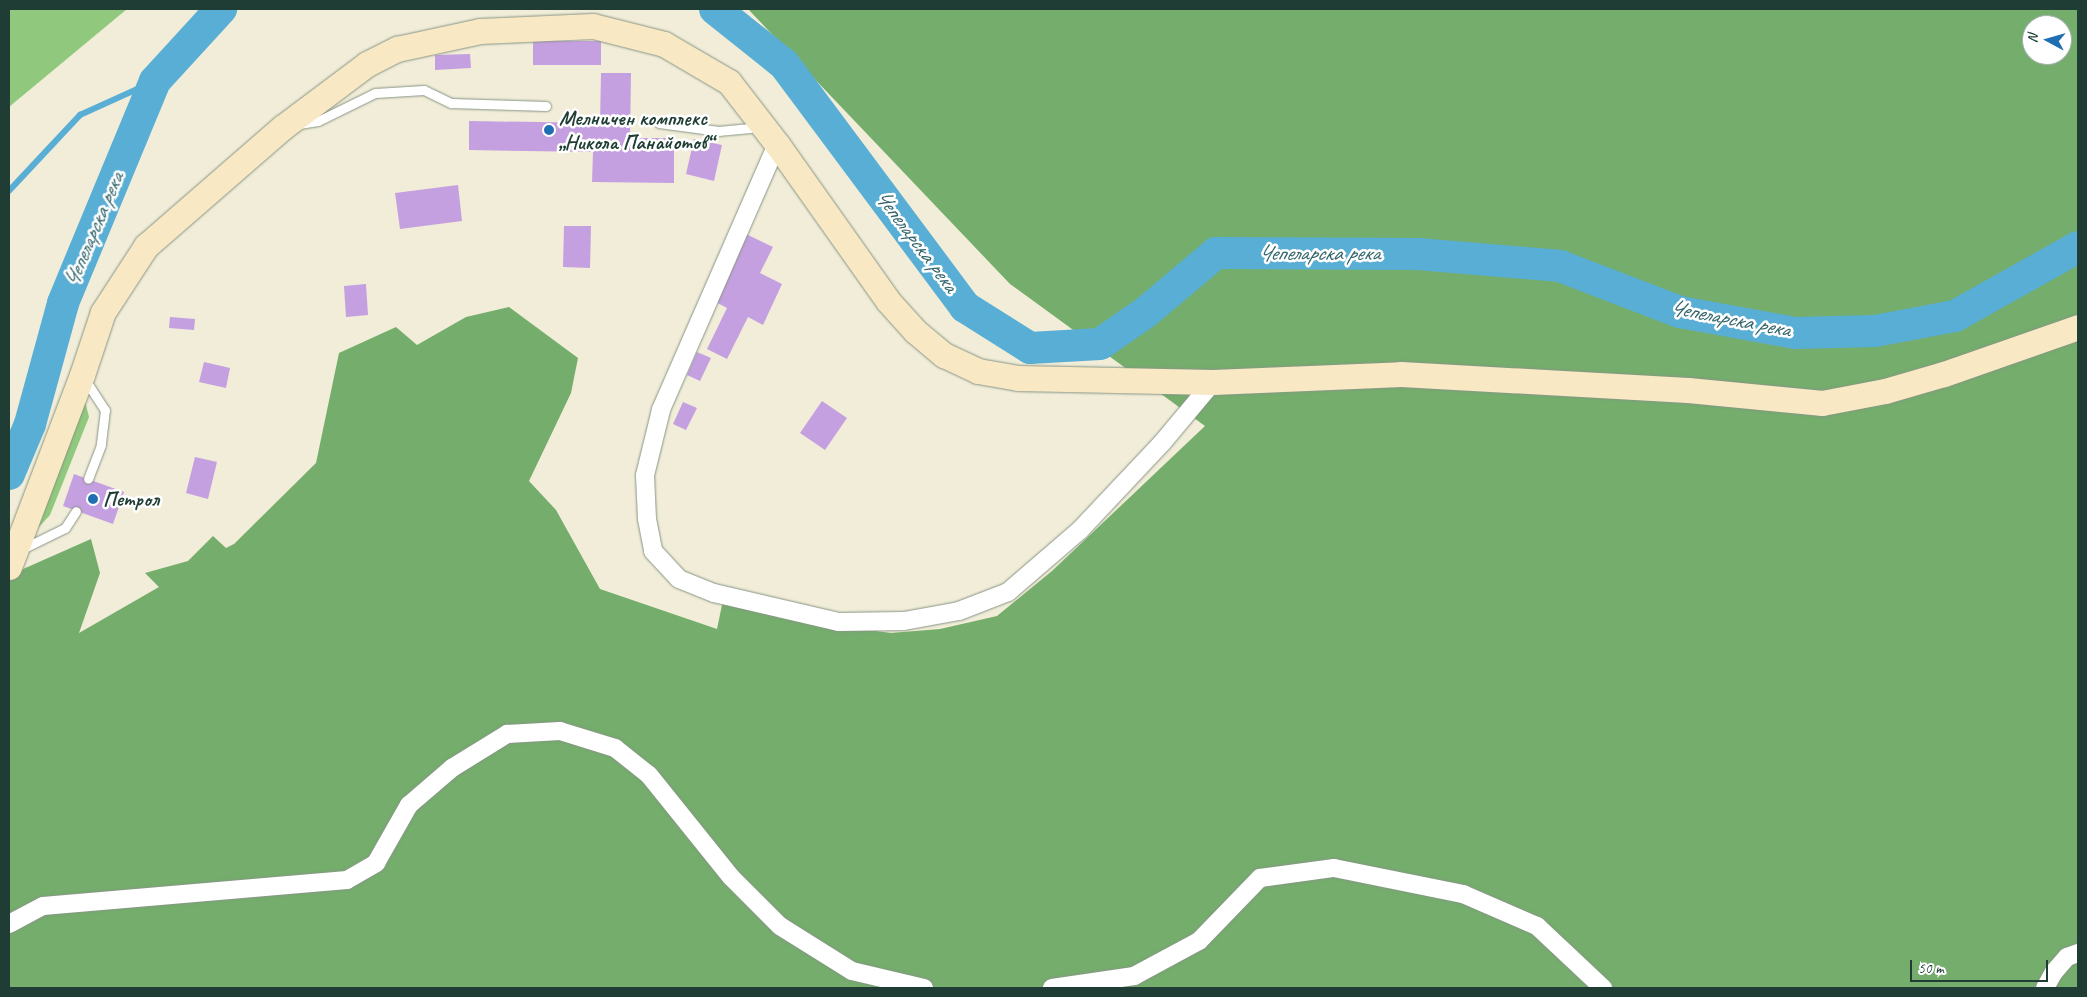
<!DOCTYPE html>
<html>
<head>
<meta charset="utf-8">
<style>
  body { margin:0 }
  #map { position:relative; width:2087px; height:997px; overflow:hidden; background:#f1edd8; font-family:Caveat,sans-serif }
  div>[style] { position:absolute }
  .green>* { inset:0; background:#90c97d }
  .forest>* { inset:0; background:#74ad6c }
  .stream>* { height:5.5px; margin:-2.75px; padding:0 2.75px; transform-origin:2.75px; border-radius:2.75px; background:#59aed5 }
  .river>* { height:32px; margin:-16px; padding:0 16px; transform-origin:16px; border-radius:16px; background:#59aed5 }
  .building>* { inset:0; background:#c5a0e0 }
  .roads { filter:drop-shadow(0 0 1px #889586) drop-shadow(0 0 1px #889586) }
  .lane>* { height:9px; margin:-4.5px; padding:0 4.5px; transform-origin:4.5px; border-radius:4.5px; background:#fff }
  .street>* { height:18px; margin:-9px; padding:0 9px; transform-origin:9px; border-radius:9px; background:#fff }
  .secondary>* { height:25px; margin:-12.5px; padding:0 12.5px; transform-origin:12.5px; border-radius:12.5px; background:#f8e8c3 }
  .dots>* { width:14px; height:14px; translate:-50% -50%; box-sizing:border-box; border:2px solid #fff; border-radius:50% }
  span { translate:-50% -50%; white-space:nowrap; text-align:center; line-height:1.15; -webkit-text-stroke:5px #fff; paint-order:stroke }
  .poi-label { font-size:21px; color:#1f3d34; font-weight:700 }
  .left { translate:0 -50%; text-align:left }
  .water-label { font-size:22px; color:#33656c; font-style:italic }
  .frame { position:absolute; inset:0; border:10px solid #1f3d34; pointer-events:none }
  .north { position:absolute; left:2022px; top:15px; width:50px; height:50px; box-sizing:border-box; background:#fff; border:1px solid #a5b1ae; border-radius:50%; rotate:276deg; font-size:14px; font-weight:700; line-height:20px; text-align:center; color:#1f3d34 }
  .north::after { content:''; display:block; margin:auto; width:18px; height:22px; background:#1f6fb2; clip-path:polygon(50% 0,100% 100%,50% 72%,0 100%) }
  .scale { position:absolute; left:1910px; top:960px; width:138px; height:22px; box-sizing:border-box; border:2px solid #1f3d34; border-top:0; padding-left:6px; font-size:15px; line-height:18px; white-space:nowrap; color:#1f3d34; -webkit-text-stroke:4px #fff; paint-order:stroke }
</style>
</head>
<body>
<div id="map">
  <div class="green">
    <div style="clip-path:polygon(9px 9px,127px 9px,9px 107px)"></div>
    <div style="clip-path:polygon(84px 397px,89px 417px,50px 515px,39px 527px,24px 528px)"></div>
  </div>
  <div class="forest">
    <div style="clip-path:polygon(evenodd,748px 9px,2078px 9px,2078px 988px,9px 988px,9px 583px,14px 573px,91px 539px,100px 573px,79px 633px,159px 587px,145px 573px,188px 561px,213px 536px,226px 548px,234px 544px,316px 463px,339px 353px,396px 327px,417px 345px,466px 317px,509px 307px,578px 358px,571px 393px,529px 481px,556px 510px,600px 589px,717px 629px,723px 600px,837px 626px,891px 633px,940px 629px,997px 616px,1052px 571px,1205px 426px,1010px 284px,748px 9px,2032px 25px,2062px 25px,2062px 55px,2032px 55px,2032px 25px)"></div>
  </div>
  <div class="stream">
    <div style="left:9px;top:191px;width:104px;rotate:-46.9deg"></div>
    <div style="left:80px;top:115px;width:82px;rotate:-24.4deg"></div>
  </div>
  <div class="river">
    <div style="left:715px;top:9px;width:88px;rotate:38.6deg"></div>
    <div style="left:784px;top:64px;width:303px;rotate:53.3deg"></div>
    <div style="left:965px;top:307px;width:77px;rotate:32.2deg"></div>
    <div style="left:1030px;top:348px;width:70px;rotate:-3.3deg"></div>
    <div style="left:1100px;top:344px;width:56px;rotate:-34.8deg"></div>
    <div style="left:1146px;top:312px;width:92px;rotate:-40.1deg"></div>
    <div style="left:1216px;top:253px;width:202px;rotate:0.3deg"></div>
    <div style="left:1418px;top:254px;width:143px;rotate:4.8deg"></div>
    <div style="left:1560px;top:266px;width:129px;rotate:21deg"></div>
    <div style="left:1680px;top:312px;width:117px;rotate:10.3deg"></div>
    <div style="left:1795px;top:333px;width:80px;rotate:-1.4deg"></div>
    <div style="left:1875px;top:331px;width:81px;rotate:-10.6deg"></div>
    <div style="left:1955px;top:316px;width:141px;rotate:-29.3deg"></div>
    <div style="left:9px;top:474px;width:54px;rotate:-67.2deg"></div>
    <div style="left:30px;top:424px;width:125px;rotate:-74.7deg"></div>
    <div style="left:63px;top:303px;width:240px;rotate:-67.5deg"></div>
    <div style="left:155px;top:81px;width:98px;rotate:-47.5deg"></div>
  </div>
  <div class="building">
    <div style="clip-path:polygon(533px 41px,601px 41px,601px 65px,533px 65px)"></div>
    <div style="clip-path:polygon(470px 54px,471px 68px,435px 70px,435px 55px)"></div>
    <div style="clip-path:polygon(601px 73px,631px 73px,630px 138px,674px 138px,674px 183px,592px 182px,593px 152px,469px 150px,469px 121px,600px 123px)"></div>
    <div style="clip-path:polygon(694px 139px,722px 145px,714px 181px,686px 174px)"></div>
    <div style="clip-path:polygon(458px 185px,462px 221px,400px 229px,395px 193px)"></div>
    <div style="clip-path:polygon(564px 226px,591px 226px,590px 268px,563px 267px)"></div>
    <div style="clip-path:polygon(744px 233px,773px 247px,760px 273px,782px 284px,763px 325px,748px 317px,727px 359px,707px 349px,727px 308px,712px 300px)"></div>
    <div style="clip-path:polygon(366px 284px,368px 315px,346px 317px,344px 286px)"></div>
    <div style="clip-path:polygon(170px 317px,195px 319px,194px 330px,169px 328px)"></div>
    <div style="clip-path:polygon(697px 352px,711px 358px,700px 381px,687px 375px)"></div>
    <div style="clip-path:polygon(204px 362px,230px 368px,226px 388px,199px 382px)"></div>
    <div style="clip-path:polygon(822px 401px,847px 418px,825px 450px,800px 433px)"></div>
    <div style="clip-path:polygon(683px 402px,697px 408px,686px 430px,673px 424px)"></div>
    <div style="clip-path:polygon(195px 457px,217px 462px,208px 499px,186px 493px)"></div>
    <div style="clip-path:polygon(74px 474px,124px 492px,113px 524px,63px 506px)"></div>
  </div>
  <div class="roads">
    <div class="lane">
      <div style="left:659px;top:123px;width:60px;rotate:7.7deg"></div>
      <div style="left:718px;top:131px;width:43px;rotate:-5.3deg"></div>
      <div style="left:299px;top:124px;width:19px;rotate:-9deg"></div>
      <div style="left:318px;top:121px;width:64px;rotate:-26.2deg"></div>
      <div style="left:375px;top:93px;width:49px;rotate:-3.5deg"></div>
      <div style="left:424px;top:90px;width:30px;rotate:26deg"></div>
      <div style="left:451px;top:103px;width:95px;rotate:1.8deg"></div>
      <div style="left:84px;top:378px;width:38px;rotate:57deg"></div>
      <div style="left:105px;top:410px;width:35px;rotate:97deg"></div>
      <div style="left:101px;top:445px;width:36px;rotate:111deg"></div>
      <div style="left:20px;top:550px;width:50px;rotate:-26.1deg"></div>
      <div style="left:65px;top:528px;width:20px;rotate:-57deg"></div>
    </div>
    <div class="street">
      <div style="left:777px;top:144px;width:290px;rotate:113.6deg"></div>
      <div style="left:661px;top:410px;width:67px;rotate:103.8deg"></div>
      <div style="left:645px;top:475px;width:44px;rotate:87.4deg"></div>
      <div style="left:647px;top:519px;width:33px;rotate:79deg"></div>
      <div style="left:653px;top:551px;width:38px;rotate:47deg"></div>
      <div style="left:679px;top:579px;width:38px;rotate:22deg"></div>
      <div style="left:714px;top:593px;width:128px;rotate:13.1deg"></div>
      <div style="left:839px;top:622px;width:65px;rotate:-0.9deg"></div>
      <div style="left:904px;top:621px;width:56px;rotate:-10.3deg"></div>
      <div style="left:959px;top:611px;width:53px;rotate:-21.2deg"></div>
      <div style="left:1008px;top:592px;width:95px;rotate:-40.7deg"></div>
      <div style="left:1080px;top:530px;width:120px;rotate:-46.7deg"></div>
      <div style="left:1162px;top:443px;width:80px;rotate:-50.1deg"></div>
      <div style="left:9px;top:924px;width:38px;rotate:-28deg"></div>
      <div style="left:43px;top:906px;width:305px;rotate:-4.9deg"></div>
      <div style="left:347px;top:880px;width:34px;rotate:-30deg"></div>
      <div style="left:376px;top:863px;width:67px;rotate:-60.4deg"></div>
      <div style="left:409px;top:805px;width:57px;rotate:-40.7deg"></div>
      <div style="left:452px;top:768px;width:65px;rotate:-31.7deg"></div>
      <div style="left:507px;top:734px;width:53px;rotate:-3.2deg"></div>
      <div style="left:560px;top:731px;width:58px;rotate:17.2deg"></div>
      <div style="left:615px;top:748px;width:43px;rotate:38.5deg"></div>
      <div style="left:649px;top:775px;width:131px;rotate:51.2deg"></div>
      <div style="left:731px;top:877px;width:69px;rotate:45deg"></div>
      <div style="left:780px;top:926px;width:85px;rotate:32deg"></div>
      <div style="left:852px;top:971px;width:74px;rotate:13.3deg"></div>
      <div style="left:1052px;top:988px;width:83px;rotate:-8.3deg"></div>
      <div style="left:1134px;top:976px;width:74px;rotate:-28.3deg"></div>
      <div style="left:1199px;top:941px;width:88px;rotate:-45.9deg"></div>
      <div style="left:1260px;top:878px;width:75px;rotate:-7.7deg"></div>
      <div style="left:1334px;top:868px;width:132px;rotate:11.4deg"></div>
      <div style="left:1463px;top:894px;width:81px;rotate:23.4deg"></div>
      <div style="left:1537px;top:926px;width:91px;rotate:43.2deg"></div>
      <div style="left:2045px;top:988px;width:18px;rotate:-61deg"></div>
      <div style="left:2054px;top:972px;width:20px;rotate:-49deg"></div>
      <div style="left:2067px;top:957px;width:12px;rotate:-20deg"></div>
    </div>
    <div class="secondary">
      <div style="left:9px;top:567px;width:205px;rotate:-69.2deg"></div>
      <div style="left:82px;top:375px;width:66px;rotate:-71.6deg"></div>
      <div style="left:103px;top:312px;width:79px;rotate:-56.9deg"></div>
      <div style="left:146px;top:246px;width:181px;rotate:-41deg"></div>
      <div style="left:283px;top:127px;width:105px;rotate:-36.9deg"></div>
      <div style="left:367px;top:64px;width:34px;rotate:-27deg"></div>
      <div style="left:397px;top:49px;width:85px;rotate:-12.2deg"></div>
      <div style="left:480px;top:31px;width:113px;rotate:-2.5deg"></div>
      <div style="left:593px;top:26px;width:73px;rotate:14.2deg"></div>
      <div style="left:664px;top:44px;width:75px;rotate:30.3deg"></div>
      <div style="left:729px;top:82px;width:78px;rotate:52.3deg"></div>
      <div style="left:777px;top:144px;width:192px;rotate:54.7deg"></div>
      <div style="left:888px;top:301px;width:40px;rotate:48deg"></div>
      <div style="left:915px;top:331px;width:38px;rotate:40deg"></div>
      <div style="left:944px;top:355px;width:38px;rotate:25deg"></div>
      <div style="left:978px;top:371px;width:41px;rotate:9.9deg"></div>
      <div style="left:1018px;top:378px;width:195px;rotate:1.2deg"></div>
      <div style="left:1213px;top:382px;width:188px;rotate:-2.4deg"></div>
      <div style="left:1401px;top:374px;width:287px;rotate:3.2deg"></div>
      <div style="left:1688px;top:390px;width:135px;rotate:5.5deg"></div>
      <div style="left:1822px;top:403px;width:64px;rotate:-10.8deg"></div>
      <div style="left:1885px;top:391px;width:61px;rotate:-16.1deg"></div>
      <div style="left:1944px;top:374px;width:142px;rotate:-19.3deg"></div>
    </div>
  </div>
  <div class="dots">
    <div style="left:549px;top:130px;background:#1f6fb2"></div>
    <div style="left:93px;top:499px;background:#1f6fb2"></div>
  </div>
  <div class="poi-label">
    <span class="left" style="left:559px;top:130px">Мелничен комплекс<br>„Никола Панайотов“</span>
    <span class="left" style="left:103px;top:499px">Петрол</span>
  </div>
  <div class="water-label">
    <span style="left:94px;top:230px;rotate:-67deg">Чепеларска река</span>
    <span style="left:916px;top:241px;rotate:53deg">Чепеларска река</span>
    <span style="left:1319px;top:254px">Чепеларска река</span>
    <span style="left:1730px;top:319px;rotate:11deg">Чепеларска река</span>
  </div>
  <div class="frame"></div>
  <div class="north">N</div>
  <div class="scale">50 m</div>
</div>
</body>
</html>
